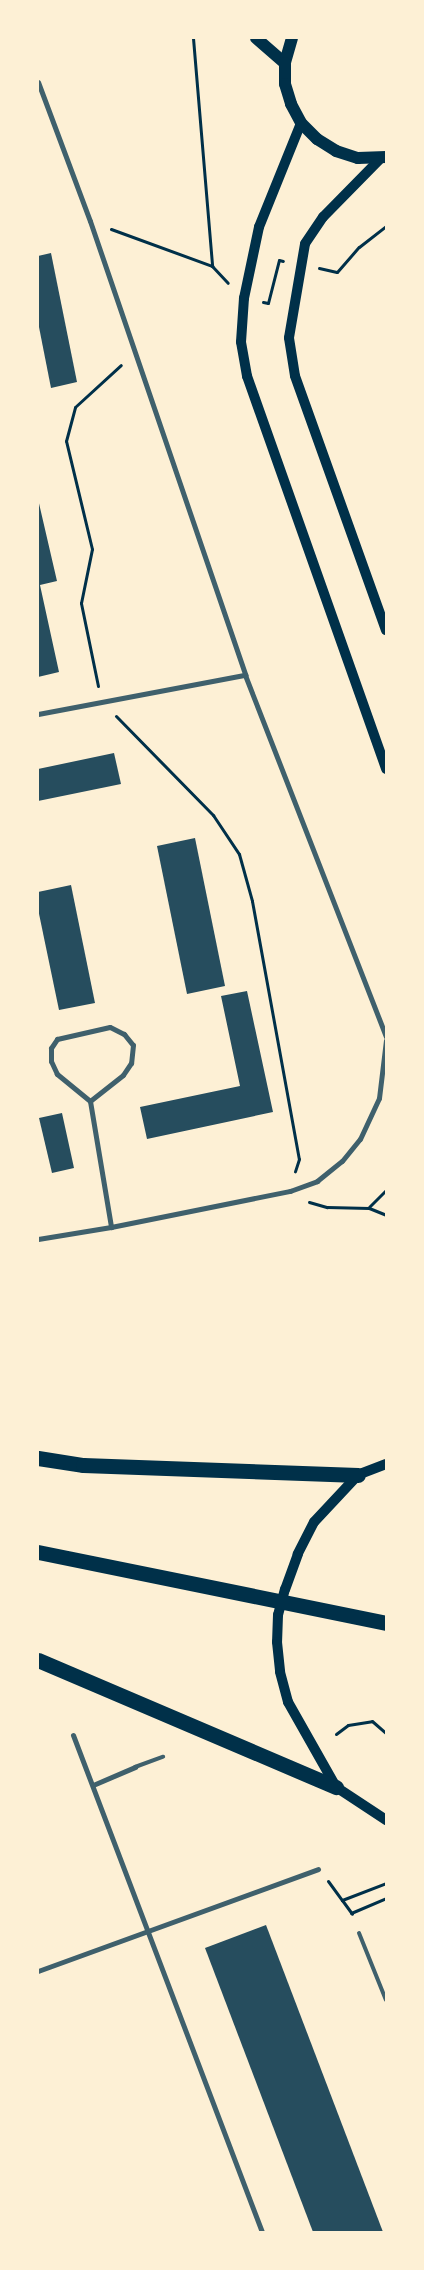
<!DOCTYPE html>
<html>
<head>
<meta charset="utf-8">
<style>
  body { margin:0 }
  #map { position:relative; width:424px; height:2270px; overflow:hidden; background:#fdf0d5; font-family:"Source Sans 3",sans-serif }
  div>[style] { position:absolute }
  .building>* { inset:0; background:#264d5e }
  .path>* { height:3px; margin:-1.5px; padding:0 1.5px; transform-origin:1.5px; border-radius:1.5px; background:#003049 }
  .service>* { height:4px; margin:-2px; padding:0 2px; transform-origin:2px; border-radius:2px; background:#3f606c }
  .minor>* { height:5px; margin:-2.5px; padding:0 2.5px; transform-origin:2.5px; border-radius:2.5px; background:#3f606c }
  .secondary>* { height:10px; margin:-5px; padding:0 5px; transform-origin:5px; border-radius:5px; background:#003049 }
  .primary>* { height:12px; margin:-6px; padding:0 6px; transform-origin:6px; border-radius:6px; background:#003049 }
  .motorway>* { height:15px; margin:-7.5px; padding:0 7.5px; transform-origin:7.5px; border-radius:7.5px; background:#003049 }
  span { translate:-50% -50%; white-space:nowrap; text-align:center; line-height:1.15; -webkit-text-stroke:5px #fdf0d5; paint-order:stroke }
  .frame { position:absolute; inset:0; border:39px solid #fdf0d5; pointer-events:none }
</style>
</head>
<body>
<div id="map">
  <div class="building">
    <div style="clip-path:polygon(51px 253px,77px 382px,51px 388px,38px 322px,38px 256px)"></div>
    <div style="clip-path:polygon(38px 499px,57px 581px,40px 585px,59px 672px,38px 677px)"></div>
    <div style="clip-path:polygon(114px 753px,121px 784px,38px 801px,38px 769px)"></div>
    <div style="clip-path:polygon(195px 838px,225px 986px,187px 994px,157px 846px)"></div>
    <div style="clip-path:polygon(71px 885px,95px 1003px,59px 1010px,38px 909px,38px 892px)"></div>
    <div style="clip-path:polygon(247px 991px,273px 1112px,147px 1139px,140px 1107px,240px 1086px,221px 996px)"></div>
    <div style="clip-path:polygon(62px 1113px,74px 1168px,52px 1173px,39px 1118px)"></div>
    <div style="clip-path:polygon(266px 1925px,383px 2232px,313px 2232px,205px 1948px)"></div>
  </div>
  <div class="path">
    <div style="left:193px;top:38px;width:229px;rotate:85.2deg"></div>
    <div style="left:111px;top:229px;width:108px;rotate:20.1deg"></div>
    <div style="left:212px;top:266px;width:23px;rotate:47deg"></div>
    <div style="left:319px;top:268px;width:18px;rotate:13deg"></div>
    <div style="left:337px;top:272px;width:33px;rotate:-49deg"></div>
    <div style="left:359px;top:247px;width:34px;rotate:-38deg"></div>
    <div style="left:263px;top:302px;width:5px;rotate:11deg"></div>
    <div style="left:268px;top:303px;width:44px;rotate:-75.7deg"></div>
    <div style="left:279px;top:260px;width:4px;rotate:14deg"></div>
    <div style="left:98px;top:686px;width:85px;rotate:-101.6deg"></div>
    <div style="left:81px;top:603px;width:55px;rotate:-78.5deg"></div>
    <div style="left:92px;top:549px;width:111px;rotate:-103.5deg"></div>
    <div style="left:66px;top:441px;width:35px;rotate:-75deg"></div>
    <div style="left:75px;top:407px;width:62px;rotate:-42.4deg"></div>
    <div style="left:116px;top:716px;width:139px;rotate:45.6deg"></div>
    <div style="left:213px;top:815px;width:47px;rotate:56.3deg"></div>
    <div style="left:239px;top:854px;width:49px;rotate:74.5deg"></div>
    <div style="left:252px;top:901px;width:262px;rotate:79.7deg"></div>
    <div style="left:299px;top:1159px;width:13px;rotate:108deg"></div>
    <div style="left:309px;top:1202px;width:19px;rotate:16deg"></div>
    <div style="left:327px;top:1207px;width:42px;rotate:1.4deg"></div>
    <div style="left:369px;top:1208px;width:18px;rotate:22deg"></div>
    <div style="left:369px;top:1207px;width:24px;rotate:-45deg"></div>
    <div style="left:336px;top:1734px;width:15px;rotate:-37deg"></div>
    <div style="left:348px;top:1725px;width:24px;rotate:-9deg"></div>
    <div style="left:372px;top:1721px;width:18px;rotate:41deg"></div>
    <div style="left:328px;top:1881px;width:24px;rotate:54deg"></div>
    <div style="left:342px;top:1900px;width:47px;rotate:-21.1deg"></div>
    <div style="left:342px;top:1900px;width:17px;rotate:54deg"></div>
    <div style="left:351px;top:1913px;width:38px;rotate:-23deg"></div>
  </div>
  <div class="service">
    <div style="left:135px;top:1767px;width:30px;rotate:-20deg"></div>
    <div style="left:359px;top:1933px;width:72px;rotate:68.1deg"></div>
  </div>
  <div class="minor">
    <div style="left:38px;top:82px;width:148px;rotate:69.5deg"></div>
    <div style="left:90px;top:221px;width:480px;rotate:71.1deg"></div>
    <div style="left:245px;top:675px;width:388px;rotate:68.7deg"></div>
    <div style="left:38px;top:714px;width:211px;rotate:-10.7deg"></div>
    <div style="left:110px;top:1027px;width:16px;rotate:27deg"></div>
    <div style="left:124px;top:1034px;width:14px;rotate:51deg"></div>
    <div style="left:133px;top:1045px;width:18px;rotate:96deg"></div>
    <div style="left:131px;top:1063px;width:14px;rotate:124deg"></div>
    <div style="left:123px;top:1075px;width:42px;rotate:141.8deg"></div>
    <div style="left:90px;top:1101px;width:43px;rotate:-140.7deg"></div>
    <div style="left:57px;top:1074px;width:14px;rotate:-115deg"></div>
    <div style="left:51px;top:1061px;width:13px;rotate:-90deg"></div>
    <div style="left:51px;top:1048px;width:11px;rotate:-56deg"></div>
    <div style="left:57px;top:1039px;width:54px;rotate:-12.8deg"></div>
    <div style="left:90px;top:1101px;width:128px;rotate:80.5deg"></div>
    <div style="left:38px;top:1239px;width:74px;rotate:-9.3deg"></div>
    <div style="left:111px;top:1227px;width:183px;rotate:-11.4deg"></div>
    <div style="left:290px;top:1191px;width:29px;rotate:-20deg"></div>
    <div style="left:317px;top:1181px;width:32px;rotate:-39deg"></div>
    <div style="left:342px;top:1161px;width:28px;rotate:-51deg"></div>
    <div style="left:360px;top:1139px;width:45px;rotate:-65.1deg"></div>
    <div style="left:379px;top:1098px;width:58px;rotate:-83.1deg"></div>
    <div style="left:73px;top:1735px;width:532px;rotate:69.18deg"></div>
    <div style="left:93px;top:1785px;width:46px;rotate:-23.2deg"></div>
    <div style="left:38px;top:1971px;width:298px;rotate:-20deg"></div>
  </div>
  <div class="secondary">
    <div style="left:301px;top:123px;width:112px;rotate:112deg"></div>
    <div style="left:259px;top:227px;width:73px;rotate:101.9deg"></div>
    <div style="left:244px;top:298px;width:44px;rotate:93.9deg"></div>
    <div style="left:241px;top:342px;width:35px;rotate:80deg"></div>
    <div style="left:247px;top:376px;width:417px;rotate:70.5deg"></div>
    <div style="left:381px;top:158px;width:83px;rotate:134.5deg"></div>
    <div style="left:323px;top:217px;width:32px;rotate:124deg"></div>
    <div style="left:305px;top:244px;width:95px;rotate:99.7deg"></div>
    <div style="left:289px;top:338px;width:38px;rotate:81deg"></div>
    <div style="left:295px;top:376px;width:270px;rotate:70.3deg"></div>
    <div style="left:386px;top:1464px;width:30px;rotate:159deg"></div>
    <div style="left:358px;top:1475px;width:64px;rotate:133.1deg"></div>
    <div style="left:314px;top:1522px;width:36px;rotate:117deg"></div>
    <div style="left:298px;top:1554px;width:37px;rotate:110deg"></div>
    <div style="left:285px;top:1589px;width:27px;rotate:105deg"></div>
    <div style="left:278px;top:1615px;width:27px;rotate:92deg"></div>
    <div style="left:277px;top:1642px;width:30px;rotate:84deg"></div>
    <div style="left:280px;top:1672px;width:31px;rotate:75deg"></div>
    <div style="left:288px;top:1702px;width:98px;rotate:60.5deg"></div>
    <div style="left:336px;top:1787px;width:60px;rotate:33.4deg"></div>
  </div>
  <div class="primary">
    <div style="left:256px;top:38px;width:38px;rotate:41deg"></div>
    <div style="left:292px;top:38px;width:26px;rotate:106deg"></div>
    <div style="left:285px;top:63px;width:21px;rotate:90deg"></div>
    <div style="left:285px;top:84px;width:21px;rotate:73deg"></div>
    <div style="left:291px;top:104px;width:21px;rotate:62deg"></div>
    <div style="left:301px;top:123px;width:23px;rotate:45deg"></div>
    <div style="left:317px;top:139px;width:22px;rotate:32deg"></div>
    <div style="left:336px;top:151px;width:23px;rotate:18deg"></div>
    <div style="left:358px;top:158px;width:28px;rotate:-2deg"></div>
  </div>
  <div class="motorway">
    <div style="left:38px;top:1458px;width:46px;rotate:8.8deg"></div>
    <div style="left:83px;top:1465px;width:275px;rotate:2.1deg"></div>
    <div style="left:38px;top:1552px;width:355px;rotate:11.5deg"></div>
    <div style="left:38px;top:1660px;width:324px;rotate:23.1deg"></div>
  </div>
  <div class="frame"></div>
</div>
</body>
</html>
